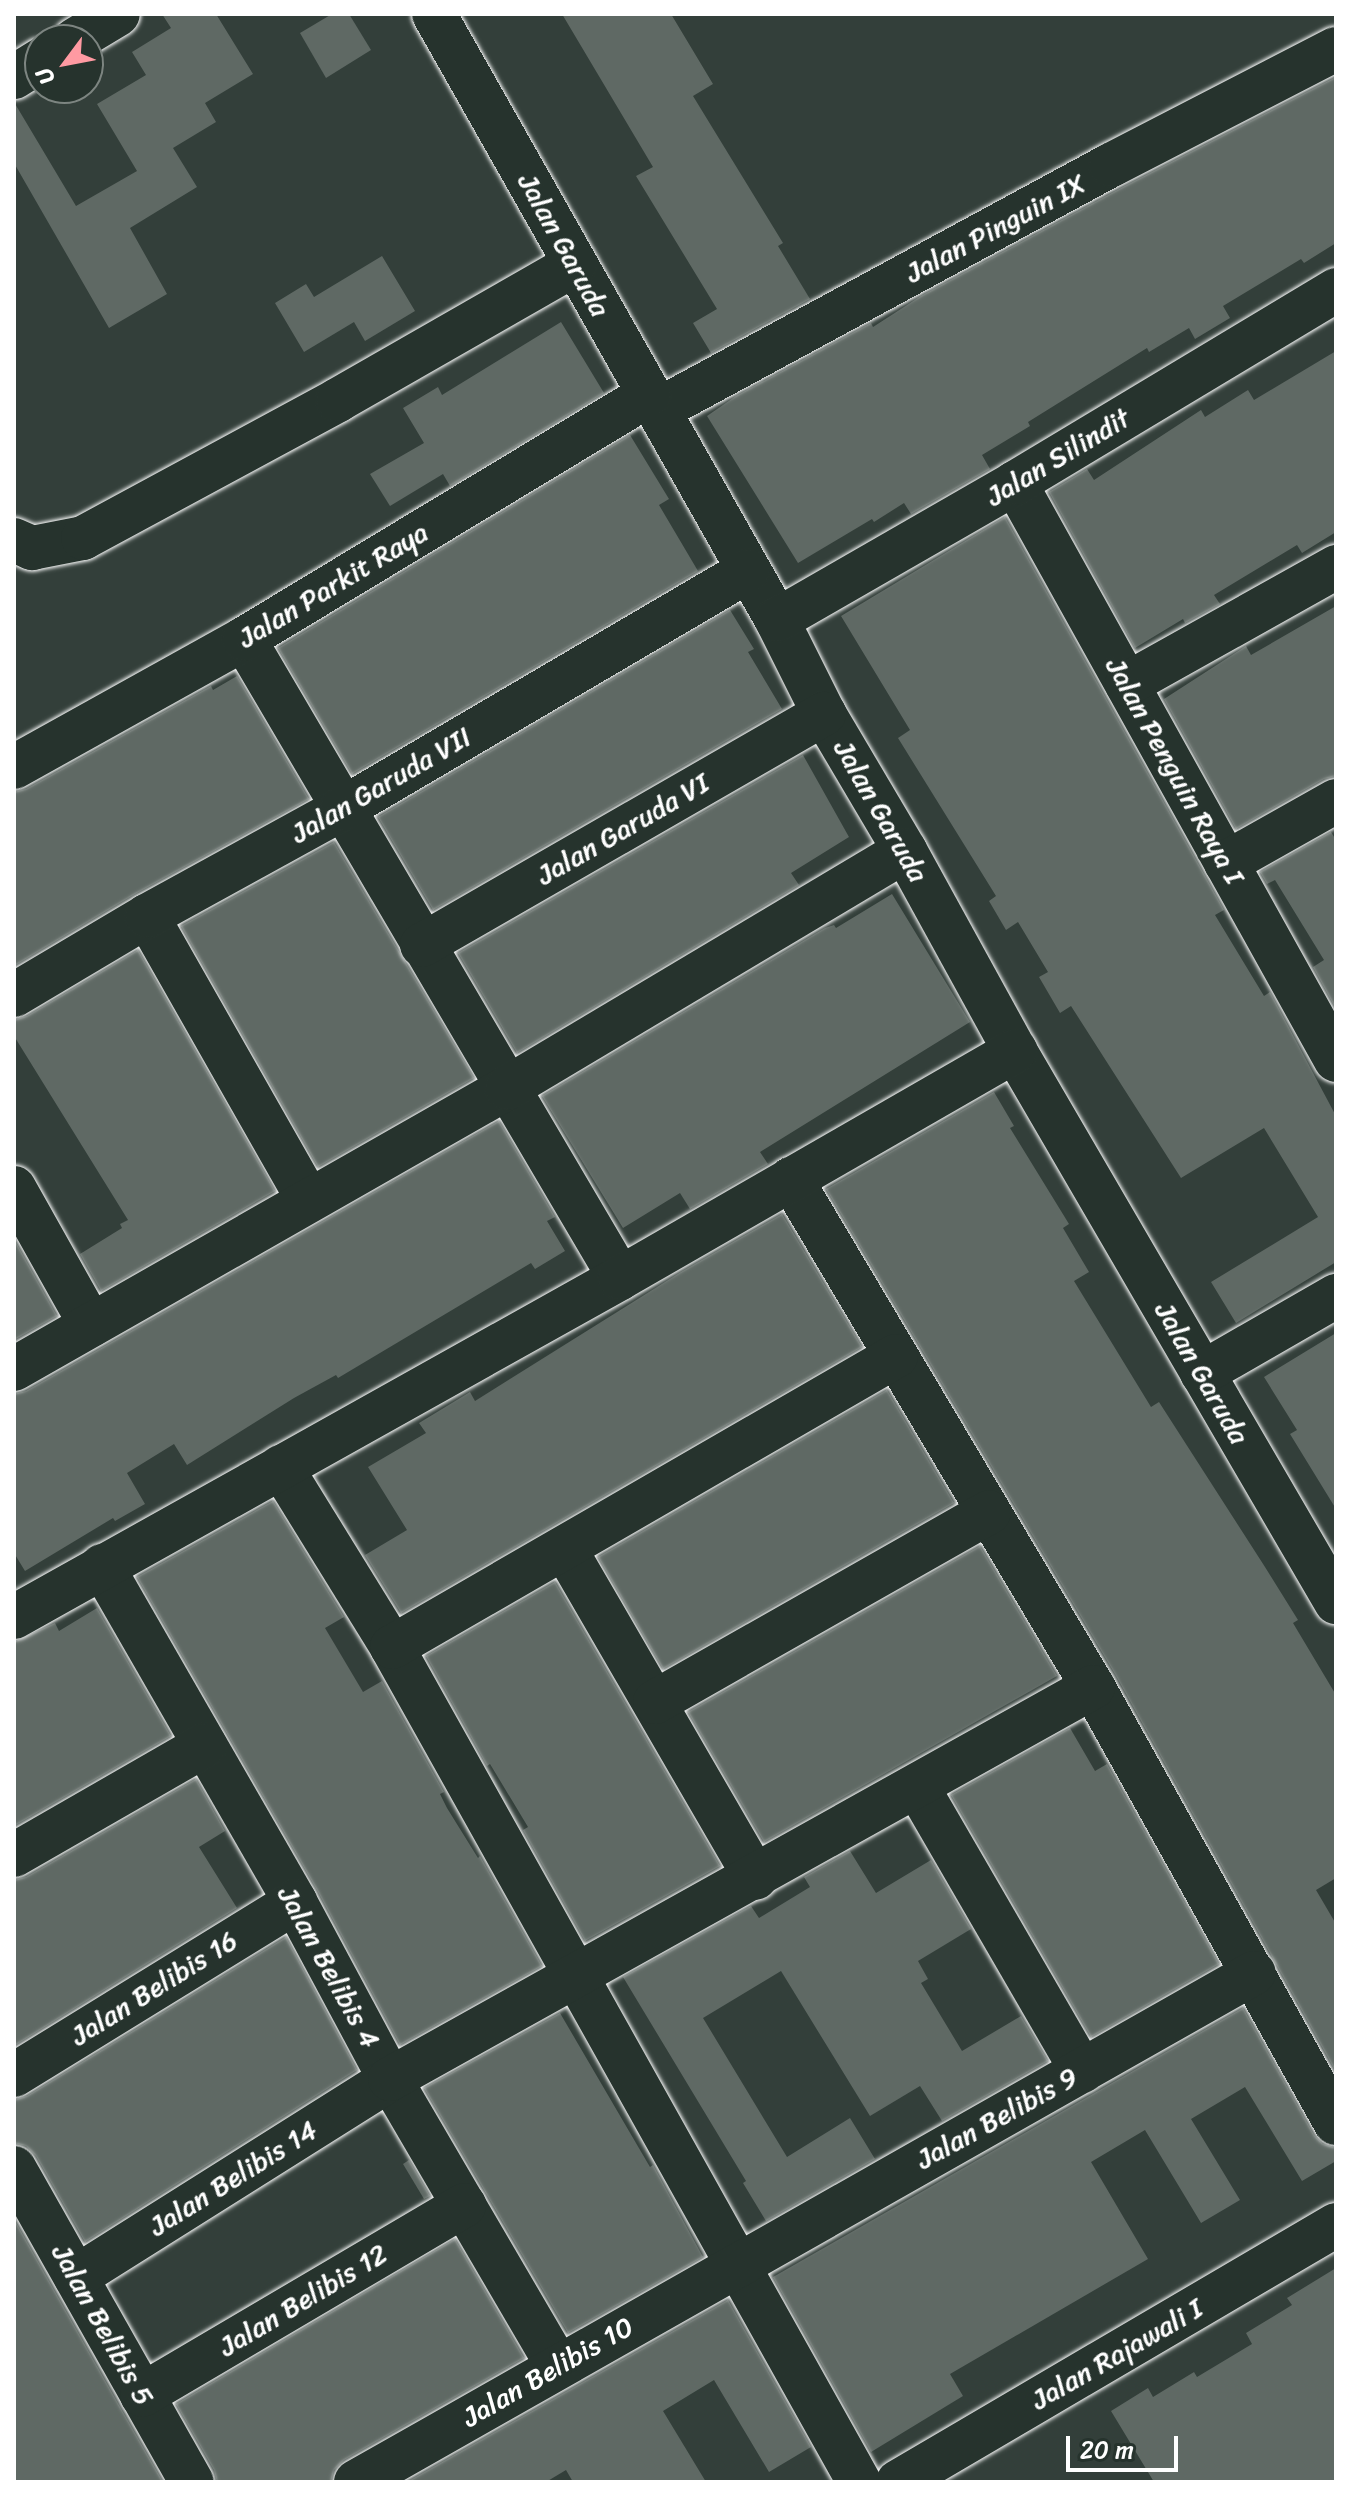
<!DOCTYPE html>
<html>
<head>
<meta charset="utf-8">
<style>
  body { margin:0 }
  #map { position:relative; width:1350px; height:2496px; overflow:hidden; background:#333f3a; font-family:Sriracha,sans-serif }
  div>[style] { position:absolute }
  .building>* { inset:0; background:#5f6964 }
  .roads { filter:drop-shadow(0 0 2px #fff) drop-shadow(0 0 2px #fff) }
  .minor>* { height:44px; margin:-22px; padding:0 22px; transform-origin:22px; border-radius:22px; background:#26332d }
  span { translate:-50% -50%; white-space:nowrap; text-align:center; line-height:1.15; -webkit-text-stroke:6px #26332d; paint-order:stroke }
  .street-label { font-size:28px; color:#fff }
  .frame { position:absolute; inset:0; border:16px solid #fff; pointer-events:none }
  .north { position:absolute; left:24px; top:24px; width:80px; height:80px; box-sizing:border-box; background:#26332d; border:2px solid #7d8581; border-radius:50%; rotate:238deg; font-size:22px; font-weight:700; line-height:32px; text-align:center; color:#fff }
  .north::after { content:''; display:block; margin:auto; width:28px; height:36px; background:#ff9aa2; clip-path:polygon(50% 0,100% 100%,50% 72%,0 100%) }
  .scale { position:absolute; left:1066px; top:2436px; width:112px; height:36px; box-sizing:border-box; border:4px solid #fff; border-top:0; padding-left:10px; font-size:24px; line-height:28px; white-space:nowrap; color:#fff; -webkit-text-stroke:6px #26332d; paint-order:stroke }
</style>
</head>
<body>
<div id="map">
  <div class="building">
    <div style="clip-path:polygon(162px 14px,216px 14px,253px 74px,205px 103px,216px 122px,173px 148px,197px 187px,130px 228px,167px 294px,109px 328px,14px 163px,14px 102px,76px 206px,137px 171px,97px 104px,146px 75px,132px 52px,171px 28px)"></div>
    <div style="clip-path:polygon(332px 14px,349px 14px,371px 50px,326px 78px,300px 33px)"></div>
    <div style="clip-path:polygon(562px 14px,671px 14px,713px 84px,693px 96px,783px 243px,778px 246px,810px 299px,711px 353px,693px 323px,717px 309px,636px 176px,653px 167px)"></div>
    <div style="clip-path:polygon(1336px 77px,1336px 243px,1304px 263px,1301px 259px,1223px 306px,1230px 318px,1195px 339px,1189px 328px,1149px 352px,1147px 348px,1028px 422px,1030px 426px,982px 455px,990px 469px,911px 514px,904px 503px,874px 522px,872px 519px,798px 563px,707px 416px,736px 396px,871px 323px,873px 327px,921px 296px,1123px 187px)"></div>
    <div style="clip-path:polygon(382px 256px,415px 311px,365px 341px,354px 322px,304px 352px,275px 303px,306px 284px,314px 297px)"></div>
    <div style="clip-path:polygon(561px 322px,604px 393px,450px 486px,443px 474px,390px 506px,370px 474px,424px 443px,403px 408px,438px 387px,442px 395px)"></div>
    <div style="clip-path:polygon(1336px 351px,1336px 532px,1302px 553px,1297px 545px,1214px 595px,1220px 604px,1185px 623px,1183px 619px,1135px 648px,1049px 492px,1087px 469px,1094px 480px,1201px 410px,1205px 417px,1248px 390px,1254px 400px)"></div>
    <div style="clip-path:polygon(630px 435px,669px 499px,659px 505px,698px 571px,352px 774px,278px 648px)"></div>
    <div style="clip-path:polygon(1005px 517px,1224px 910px,1215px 915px,1264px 996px,1270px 992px,1336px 1116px,1336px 1262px,1236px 1323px,1211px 1282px,1318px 1217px,1264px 1128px,1181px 1178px,1071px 1006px,1060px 1013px,1039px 977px,1048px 972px,1018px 922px,1006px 930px,989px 901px,996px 896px,898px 738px,910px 730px,841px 616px)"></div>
    <div style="clip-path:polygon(1336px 606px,1336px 776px,1324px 779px,1236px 829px,1164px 699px,1246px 646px,1251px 655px)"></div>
    <div style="clip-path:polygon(730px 610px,754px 649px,748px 652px,782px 709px,433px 910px,378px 817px)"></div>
    <div style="clip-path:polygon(237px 676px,309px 799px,135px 894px,14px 966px,14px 792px,26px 789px,211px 686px,213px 690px)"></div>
    <div style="clip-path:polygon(803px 755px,849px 837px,791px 873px,799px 885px,517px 1053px,458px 953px)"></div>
    <div style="clip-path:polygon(1331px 832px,1336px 840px,1336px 1009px,1313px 967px,1324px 960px,1275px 880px,1267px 884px,1260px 872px)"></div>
    <div style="clip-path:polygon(334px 842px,474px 1078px,318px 1167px,181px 926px)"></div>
    <div style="clip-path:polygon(892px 894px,970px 1022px,760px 1152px,768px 1164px,690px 1209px,680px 1193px,623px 1228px,542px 1096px,825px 928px,834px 925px,836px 928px)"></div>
    <div style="clip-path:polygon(138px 950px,275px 1191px,101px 1291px,80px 1254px,122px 1228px,120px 1224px,128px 1220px,14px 1036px,14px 1020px,27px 1016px)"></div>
    <div style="clip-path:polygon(994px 1092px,1014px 1126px,1010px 1128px,1069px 1224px,1063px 1228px,1089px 1272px,1074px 1281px,1151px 1407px,1159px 1402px,1265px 1567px,1298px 1620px,1293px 1623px,1336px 1695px,1336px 1878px,1316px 1890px,1336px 1924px,1336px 2072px,1115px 1674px,826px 1189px)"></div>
    <div style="clip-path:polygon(499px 1121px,555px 1217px,547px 1221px,565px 1251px,535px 1269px,531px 1263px,338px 1378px,336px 1375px,294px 1398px,187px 1465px,174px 1444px,127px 1473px,145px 1504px,115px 1521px,113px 1518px,25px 1571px,14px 1553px,14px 1394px,26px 1391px)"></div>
    <div style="clip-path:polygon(782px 1214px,862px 1347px,401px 1613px,365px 1555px,407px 1530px,368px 1467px,426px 1433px,419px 1423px,470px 1392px,475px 1401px,681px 1272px)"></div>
    <div style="clip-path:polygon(14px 1239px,57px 1316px,14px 1340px)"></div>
    <div style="clip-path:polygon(1336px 1333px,1336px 1509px,1290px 1434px,1297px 1430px,1264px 1377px)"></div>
    <div style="clip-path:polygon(887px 1390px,954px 1503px,663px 1669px,598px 1557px)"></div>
    <div style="clip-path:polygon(273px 1501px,344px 1617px,325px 1628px,363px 1692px,382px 1681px,444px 1792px,440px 1794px,447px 1808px,478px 1858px,480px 1856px,542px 1966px,400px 2045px,317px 1890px,137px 1577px)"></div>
    <div style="clip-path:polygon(980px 1546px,1057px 1676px,764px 1842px,688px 1712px)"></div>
    <div style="clip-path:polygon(555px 1582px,720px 1866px,585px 1941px,523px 1830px,528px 1827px,490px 1764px,487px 1766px,426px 1656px)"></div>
    <div style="clip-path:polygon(97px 1608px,171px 1736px,14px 1826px,14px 1642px,55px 1623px,59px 1631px)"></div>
    <div style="clip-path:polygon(1070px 1728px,1095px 1771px,1107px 1764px,1219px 1964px,1091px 2037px,951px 1795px)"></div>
    <div style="clip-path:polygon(196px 1779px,225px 1831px,199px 1847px,237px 1908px,14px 2046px,14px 1880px,26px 1877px)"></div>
    <div style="clip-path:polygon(850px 1851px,876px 1893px,931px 1860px,971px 1929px,918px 1961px,928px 1979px,921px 1983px,962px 2051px,1021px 2016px,1048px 2061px,942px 2121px,920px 2086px,870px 2116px,781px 1971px,703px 2018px,787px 2157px,850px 2118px,875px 2159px,766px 2221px,743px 2183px,746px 2181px,623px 1977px,751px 1906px,759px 1918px,810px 1887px,804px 1877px)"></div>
    <div style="clip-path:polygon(286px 1937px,357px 2070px,85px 2242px,36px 2156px,26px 2146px,14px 2143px,14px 2100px,27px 2096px)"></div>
    <div style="clip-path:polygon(1243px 2008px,1314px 2135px,1323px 2144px,1336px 2148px,1336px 2161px,1302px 2181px,1245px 2087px,1191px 2119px,1240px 2200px,1201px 2223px,1145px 2130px,1091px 2162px,1148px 2259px,950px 2374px,963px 2396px,871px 2452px,773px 2277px)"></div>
    <div style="clip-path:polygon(560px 2013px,650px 2167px,653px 2165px,703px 2257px,568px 2333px,424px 2088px)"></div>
    <div style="clip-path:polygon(409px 2160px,430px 2196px,424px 2199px,403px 2164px)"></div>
    <div style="clip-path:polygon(14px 2219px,120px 2407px,163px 2482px,14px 2482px)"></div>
    <div style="clip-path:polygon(455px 2239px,524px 2358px,344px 2460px,334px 2470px,331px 2482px,217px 2482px,214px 2470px,176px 2404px)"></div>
    <div style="clip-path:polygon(1336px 2268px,1336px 2482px,1154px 2482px,1111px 2411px,1148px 2388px,1153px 2397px,1194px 2372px,1197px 2377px,1252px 2344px,1246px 2333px,1292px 2305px,1287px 2298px)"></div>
    <div style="clip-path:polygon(728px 2300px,811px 2447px,769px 2472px,714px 2380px,663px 2411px,706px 2482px,573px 2482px,566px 2470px,546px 2482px,407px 2482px)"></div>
  </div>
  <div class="roads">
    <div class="minor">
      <div style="left:434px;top:14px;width:696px;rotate:60.49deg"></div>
      <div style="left:777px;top:620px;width:105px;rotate:63.4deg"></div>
      <div style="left:824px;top:714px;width:159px;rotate:59.4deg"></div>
      <div style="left:905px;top:851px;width:228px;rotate:61.2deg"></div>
      <div style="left:1015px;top:1051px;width:638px;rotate:59.78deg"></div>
      <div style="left:75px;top:40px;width:50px;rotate:-31.2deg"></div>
      <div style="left:14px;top:77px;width:31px;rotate:-32deg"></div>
      <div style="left:658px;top:410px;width:515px;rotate:-28.41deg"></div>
      <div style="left:1111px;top:165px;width:253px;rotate:-27.3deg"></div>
      <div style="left:1015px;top:483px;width:660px;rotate:60.91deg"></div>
      <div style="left:14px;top:540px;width:20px;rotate:24deg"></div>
      <div style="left:32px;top:548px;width:52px;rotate:-11.1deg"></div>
      <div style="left:83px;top:538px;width:290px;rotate:-28.4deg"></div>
      <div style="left:338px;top:400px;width:273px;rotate:-29.8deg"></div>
      <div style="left:777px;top:620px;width:275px;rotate:-29.9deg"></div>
      <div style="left:1015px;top:483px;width:375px;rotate:-31deg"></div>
      <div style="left:244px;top:639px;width:741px;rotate:59.53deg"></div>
      <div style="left:1127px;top:684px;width:240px;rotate:-29.2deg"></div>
      <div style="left:14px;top:767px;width:263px;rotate:-29.1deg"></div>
      <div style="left:244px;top:639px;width:473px;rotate:-31.1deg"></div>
      <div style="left:1226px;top:863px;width:126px;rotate:-29.4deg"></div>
      <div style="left:147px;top:916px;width:326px;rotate:60.4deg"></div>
      <div style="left:422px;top:945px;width:464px;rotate:-29.9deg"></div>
      <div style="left:14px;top:995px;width:155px;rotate:-30.7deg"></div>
      <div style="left:147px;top:916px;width:222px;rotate:-28.8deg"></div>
      <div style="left:342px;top:809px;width:470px;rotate:-30.4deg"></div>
      <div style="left:791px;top:1179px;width:591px;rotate:59.27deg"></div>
      <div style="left:1093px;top:1687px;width:499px;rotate:60.9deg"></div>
      <div style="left:14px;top:1188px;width:157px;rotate:60.7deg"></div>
      <div style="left:14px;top:1369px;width:567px;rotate:-29.68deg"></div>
      <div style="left:507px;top:1088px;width:463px;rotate:-30.8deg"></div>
      <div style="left:1202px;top:1373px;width:155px;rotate:-29.9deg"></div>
      <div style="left:281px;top:1467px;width:211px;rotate:58.3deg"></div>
      <div style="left:392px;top:1647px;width:957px;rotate:60.78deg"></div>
      <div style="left:565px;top:1549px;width:380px;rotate:59.9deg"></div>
      <div style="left:102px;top:1566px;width:387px;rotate:60.1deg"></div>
      <div style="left:295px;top:1902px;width:201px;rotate:61.8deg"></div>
      <div style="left:390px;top:2079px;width:333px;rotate:59.7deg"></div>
      <div style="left:14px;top:1617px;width:694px;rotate:-29.22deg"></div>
      <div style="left:620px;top:1278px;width:456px;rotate:-29.9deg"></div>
      <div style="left:392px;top:1647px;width:582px;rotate:-30deg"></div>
      <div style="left:655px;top:1702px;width:384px;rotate:-29.6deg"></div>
      <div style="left:918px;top:1788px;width:327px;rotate:59.9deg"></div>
      <div style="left:14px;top:1855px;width:220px;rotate:-29.9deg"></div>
      <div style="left:14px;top:2075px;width:330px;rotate:-31.6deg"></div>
      <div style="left:14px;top:2168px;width:361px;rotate:60.5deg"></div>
      <div style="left:76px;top:2277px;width:371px;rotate:-32.2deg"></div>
      <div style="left:390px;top:2079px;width:805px;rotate:-29.14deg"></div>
      <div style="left:142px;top:2395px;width:374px;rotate:-30.5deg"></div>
      <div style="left:356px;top:2482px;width:1032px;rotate:-29.55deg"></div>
      <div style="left:898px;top:2482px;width:508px;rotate:-30.4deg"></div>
    </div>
  </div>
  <div class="street-label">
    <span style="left:996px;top:228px;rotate:-28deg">Jalan Pinguin IX</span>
    <span style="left:564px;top:245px;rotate:61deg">Jalan Garuda</span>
    <span style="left:1058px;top:457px;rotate:-31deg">Jalan Silindit</span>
    <span style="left:333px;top:585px;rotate:-31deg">Jalan Parkit Raya</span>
    <span style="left:1175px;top:771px;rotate:61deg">Jalan Penguin Raya I</span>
    <span style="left:381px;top:785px;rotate:-30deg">Jalan Garuda VII</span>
    <span style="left:881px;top:811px;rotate:60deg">Jalan Garuda</span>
    <span style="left:623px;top:829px;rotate:-30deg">Jalan Garuda VI</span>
    <span style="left:1202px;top:1373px;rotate:60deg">Jalan Garuda</span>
    <span style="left:329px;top:1967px;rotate:61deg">Jalan Belibis 4</span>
    <span style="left:154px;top:1988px;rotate:-32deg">Jalan Belibis 16</span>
    <span style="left:997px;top:2118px;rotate:-29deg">Jalan Belibis 9</span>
    <span style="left:233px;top:2178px;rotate:-32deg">Jalan Belibis 14</span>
    <span style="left:303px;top:2300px;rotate:-31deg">Jalan Belibis 12</span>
    <span style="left:103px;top:2325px;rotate:61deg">Jalan Belibis 5</span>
    <span style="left:1117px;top:2354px;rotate:-30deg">Jalan Rajawali I</span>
    <span style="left:548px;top:2372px;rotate:-30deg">Jalan Belibis 10</span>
  </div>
  <div class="frame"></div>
  <div class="north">U</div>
  <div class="scale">20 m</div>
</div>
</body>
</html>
